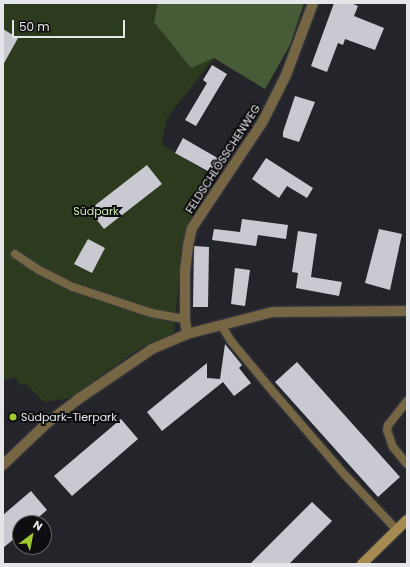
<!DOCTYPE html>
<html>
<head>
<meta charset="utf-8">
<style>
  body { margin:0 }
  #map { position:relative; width:410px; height:567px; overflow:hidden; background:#24252a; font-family:Poppins,sans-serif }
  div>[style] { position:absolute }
  .green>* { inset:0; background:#2c3b1d }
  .forest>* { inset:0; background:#485b37 }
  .building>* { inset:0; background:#c9c9d1 }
  .roads { filter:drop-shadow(0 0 1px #3f4045) drop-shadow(0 0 1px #3f4045) }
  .lane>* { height:8px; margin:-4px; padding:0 4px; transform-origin:4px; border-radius:4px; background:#764 }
  .street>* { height:10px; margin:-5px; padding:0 5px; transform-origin:5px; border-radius:5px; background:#764 }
  .secondary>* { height:10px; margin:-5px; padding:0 5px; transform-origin:5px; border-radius:5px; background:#a68a52 }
  .dots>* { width:11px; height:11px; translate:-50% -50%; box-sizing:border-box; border:2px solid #0e0e11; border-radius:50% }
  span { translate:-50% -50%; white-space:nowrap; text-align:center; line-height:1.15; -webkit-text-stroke:4px #0e0e11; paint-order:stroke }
  .street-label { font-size:11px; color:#e5e6ea }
  .park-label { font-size:11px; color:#c9eaab }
  .poi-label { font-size:11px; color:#e5e6ea }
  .left { translate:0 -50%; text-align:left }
  .frame { position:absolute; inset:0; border:4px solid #e5e6ea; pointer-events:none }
  .north { position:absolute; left:12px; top:515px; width:40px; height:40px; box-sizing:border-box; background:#0e0e11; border:1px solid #646468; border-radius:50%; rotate:32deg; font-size:11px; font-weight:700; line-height:16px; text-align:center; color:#e5e6ea }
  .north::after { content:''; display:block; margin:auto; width:14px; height:18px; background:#9eca2e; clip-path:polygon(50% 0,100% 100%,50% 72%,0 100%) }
  .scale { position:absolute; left:12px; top:20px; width:113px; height:18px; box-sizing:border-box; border:2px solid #e5e6ea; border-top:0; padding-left:5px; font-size:12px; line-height:14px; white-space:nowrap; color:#e5e6ea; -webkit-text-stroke:3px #0e0e11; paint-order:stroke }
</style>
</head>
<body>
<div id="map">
  <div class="green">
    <div style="clip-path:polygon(3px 3px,304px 3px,290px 45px,265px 89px,214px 58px,167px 118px,161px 144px,216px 178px,189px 221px,182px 243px,174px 333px,140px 348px,70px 398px,44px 402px,26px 384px,20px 385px,15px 377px,3px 381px)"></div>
  </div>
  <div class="forest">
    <div style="clip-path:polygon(158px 3px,304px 3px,290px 45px,265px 89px,214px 58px,191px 68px,154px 22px)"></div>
  </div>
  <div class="building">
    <div style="clip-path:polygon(334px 3px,351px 3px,358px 6px,354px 16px,384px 28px,375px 50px,345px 39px,343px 45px,338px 43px,327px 72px,311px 66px)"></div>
    <div style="clip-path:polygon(3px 29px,18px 38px,3px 65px)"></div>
    <div style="clip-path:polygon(212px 65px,227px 74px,196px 126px,185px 120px,207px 83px,203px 80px)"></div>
    <div style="clip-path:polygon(295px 96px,315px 102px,299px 142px,283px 137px,283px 132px)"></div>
    <div style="clip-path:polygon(183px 138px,221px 160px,221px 164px,215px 175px,175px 153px)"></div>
    <div style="clip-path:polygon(266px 158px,313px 188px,307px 198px,287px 186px,279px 198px,252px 179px)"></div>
    <div style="clip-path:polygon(147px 165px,162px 184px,104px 229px,89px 210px)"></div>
    <div style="clip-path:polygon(242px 219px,288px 225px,286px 239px,258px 235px,256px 246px,212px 240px,214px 229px,240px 232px)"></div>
    <div style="clip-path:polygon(379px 229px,402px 234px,390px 290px,365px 283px)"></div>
    <div style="clip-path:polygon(298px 231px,317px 234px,311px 277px,342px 282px,339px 296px,296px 288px,298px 273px,292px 272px)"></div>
    <div style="clip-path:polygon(88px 239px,105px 248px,92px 273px,74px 264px)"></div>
    <div style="clip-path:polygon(194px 246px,209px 247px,208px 307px,193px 307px)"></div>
    <div style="clip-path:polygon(235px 268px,250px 270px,245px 306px,231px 304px)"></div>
    <div style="clip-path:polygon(225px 344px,242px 365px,239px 368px,251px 383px,234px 396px,223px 382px,162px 431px,147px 412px,207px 363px,207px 378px,220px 379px)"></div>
    <div style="clip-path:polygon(297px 362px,400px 477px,378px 497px,275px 382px)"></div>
    <div style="clip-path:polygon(121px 419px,138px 439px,72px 496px,54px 476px)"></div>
    <div style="clip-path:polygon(31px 491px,47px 510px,32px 523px,20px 523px,20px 534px,3px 548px,3px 515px)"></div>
    <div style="clip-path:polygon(312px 502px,332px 521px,289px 564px,250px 564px)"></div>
  </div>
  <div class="roads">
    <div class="lane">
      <div style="left:15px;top:254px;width:29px;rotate:34deg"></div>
      <div style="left:39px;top:270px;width:38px;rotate:27deg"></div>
      <div style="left:73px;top:287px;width:82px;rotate:18.4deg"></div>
      <div style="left:151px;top:313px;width:35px;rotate:10deg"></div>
      <div style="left:221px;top:325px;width:19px;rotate:58deg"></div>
      <div style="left:231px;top:341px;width:69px;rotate:50.3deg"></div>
      <div style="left:275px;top:394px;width:107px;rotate:49.2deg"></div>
      <div style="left:345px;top:475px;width:76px;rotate:46.6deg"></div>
      <div style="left:407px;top:401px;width:31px;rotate:128deg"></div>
      <div style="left:388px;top:425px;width:5px;rotate:101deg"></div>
      <div style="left:387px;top:430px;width:18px;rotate:71deg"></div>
      <div style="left:393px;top:447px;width:22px;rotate:51deg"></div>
    </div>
    <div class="street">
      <div style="left:187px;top:334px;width:15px;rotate:-98deg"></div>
      <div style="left:185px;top:319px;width:48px;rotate:-90deg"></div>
      <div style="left:185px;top:271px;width:26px;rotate:-83deg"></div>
      <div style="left:188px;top:245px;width:17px;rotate:-77deg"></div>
      <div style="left:192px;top:228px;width:128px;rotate:-56.4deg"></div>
      <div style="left:263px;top:121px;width:51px;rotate:-63.4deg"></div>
      <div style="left:286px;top:75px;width:77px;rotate:-69.4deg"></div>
      <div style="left:3px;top:465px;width:61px;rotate:-43.7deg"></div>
      <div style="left:47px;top:423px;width:38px;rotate:-37deg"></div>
      <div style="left:77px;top:400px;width:91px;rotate:-34.2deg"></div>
      <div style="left:152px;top:349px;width:38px;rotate:-23deg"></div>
      <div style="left:187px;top:334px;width:88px;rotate:-14.5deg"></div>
      <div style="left:272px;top:312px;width:135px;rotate:-0.4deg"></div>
    </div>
    <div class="secondary">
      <div style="left:362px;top:564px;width:63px;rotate:-44.4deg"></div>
    </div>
  </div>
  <div class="dots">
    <div style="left:13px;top:417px;background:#9eca2e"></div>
  </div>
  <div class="street-label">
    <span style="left:223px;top:159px;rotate:-57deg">FELDSCHLÖSSCHENWEG</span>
  </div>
  <div class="park-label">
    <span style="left:96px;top:211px">Südpark</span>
  </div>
  <div class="poi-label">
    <span class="left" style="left:21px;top:417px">Südpark-Tierpark</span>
  </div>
  <div class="frame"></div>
  <div class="north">N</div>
  <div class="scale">50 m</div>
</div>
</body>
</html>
